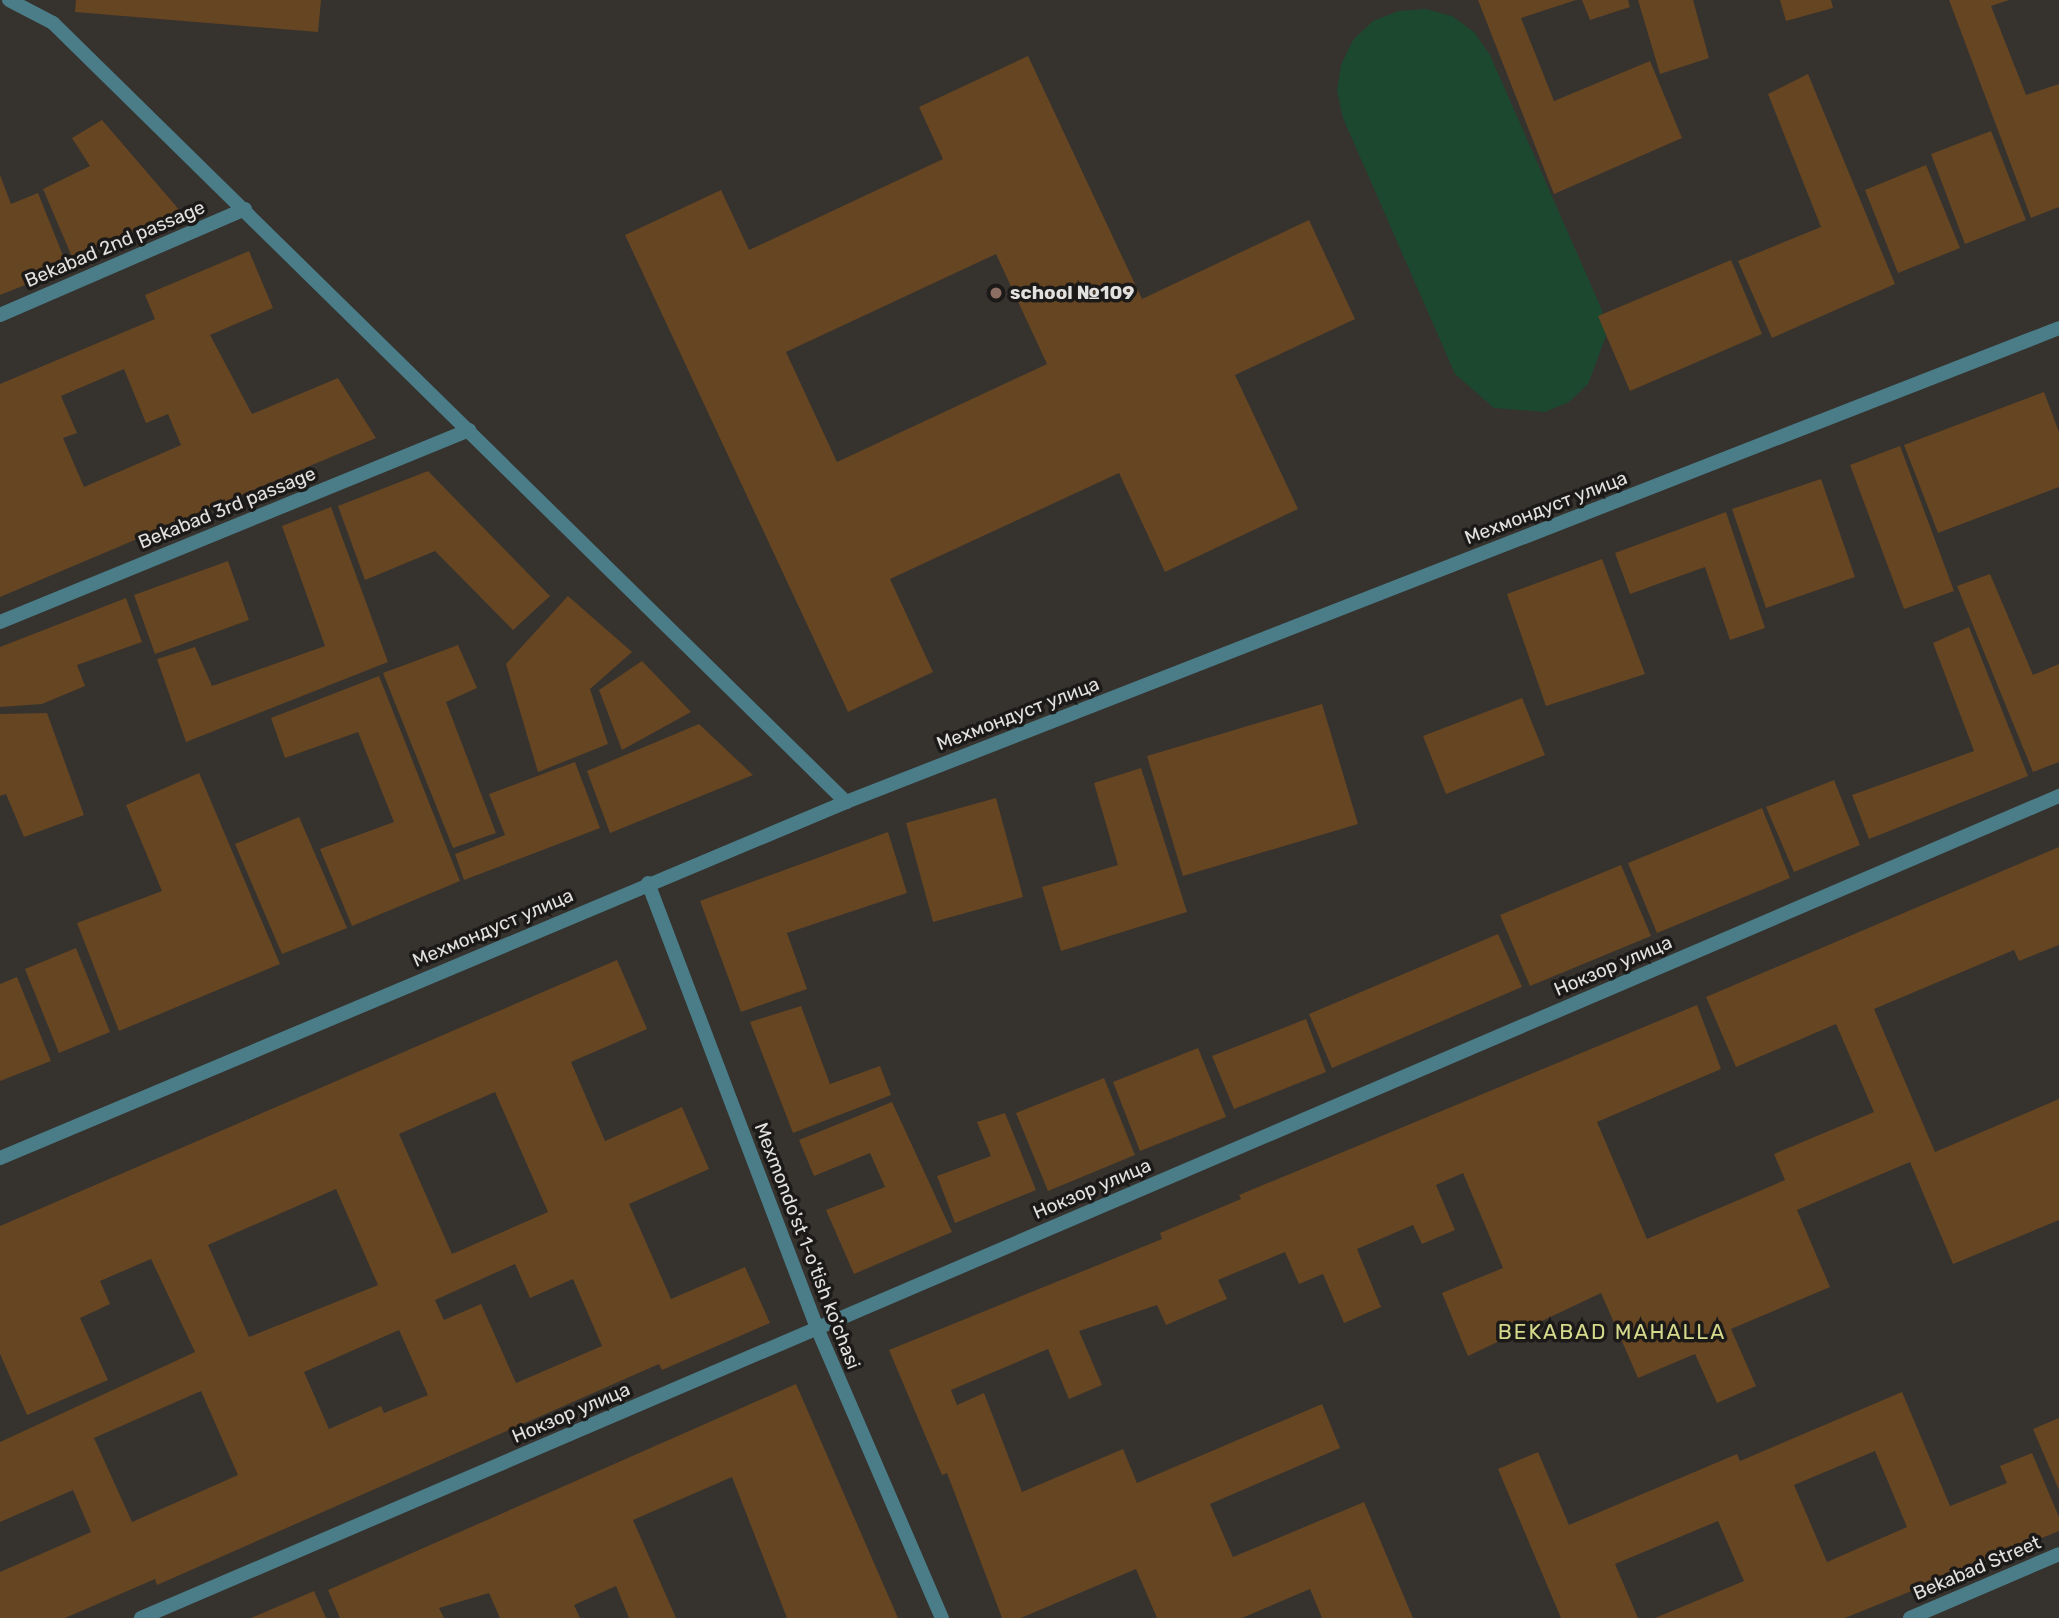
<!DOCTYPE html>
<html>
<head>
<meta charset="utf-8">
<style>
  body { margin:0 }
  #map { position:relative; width:2059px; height:1618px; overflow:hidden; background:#36322e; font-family:Rubik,sans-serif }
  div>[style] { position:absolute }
  .green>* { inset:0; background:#1d4830 }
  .building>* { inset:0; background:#654522 }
  .minor>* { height:14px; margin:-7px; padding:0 7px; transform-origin:7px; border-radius:7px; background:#4a7d88 }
  .dots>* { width:19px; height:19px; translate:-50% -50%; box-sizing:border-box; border:4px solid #1c1a19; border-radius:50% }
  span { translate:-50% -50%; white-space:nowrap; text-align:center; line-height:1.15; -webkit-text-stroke:7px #1c1a19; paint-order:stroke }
  .street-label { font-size:19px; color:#e3e1df }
  .poi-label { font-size:19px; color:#e3e1df; font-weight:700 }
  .left { translate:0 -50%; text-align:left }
  .neighbourhood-label { font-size:21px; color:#d5d98b; letter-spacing:2px }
</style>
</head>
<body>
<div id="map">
  <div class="green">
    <div style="clip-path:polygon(1426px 9px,1452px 16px,1474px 32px,1490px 55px,1602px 310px,1606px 336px,1588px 384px,1569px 402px,1545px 412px,1494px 408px,1455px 374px,1343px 118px,1337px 91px,1341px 65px,1353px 40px,1373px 21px,1399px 11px)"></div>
  </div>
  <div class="building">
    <div style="clip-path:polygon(76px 0,321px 0,318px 32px,75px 12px)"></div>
    <div style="clip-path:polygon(1478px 0,1576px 0,1521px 18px,1554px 101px,1650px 61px,1682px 138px,1554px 194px)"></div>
    <div style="clip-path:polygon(1582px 0,1628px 0,1630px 7px,1590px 20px)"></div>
    <div style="clip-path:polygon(1638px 0,1693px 0,1709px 58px,1660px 74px)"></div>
    <div style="clip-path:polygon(1780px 0,1831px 0,1833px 8px,1786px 21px)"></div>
    <div style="clip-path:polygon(1949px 0,2009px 0,1991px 6px,2026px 95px,2059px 84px,2059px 207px,2031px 218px)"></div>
    <div style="clip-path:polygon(evenodd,1028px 56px,1142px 299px,1309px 220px,1355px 319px,1235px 375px,1298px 509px,1165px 572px,1119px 473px,890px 579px,933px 672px,848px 712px,625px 235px,721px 190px,749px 250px,943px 159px,919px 107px,1028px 56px,996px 254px,1047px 364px,837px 462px,786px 352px,996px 254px)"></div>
    <div style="clip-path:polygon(1808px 74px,1895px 284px,1772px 338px,1738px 261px,1821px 227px,1768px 94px)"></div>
    <div style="clip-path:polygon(102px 120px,181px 212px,73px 259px,43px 189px,90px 166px,72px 138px)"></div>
    <div style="clip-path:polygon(1991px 131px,2026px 220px,1965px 244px,1931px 154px)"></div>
    <div style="clip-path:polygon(1926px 165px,1960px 248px,1898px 273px,1865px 190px)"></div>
    <div style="clip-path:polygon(0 175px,11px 204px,38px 193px,68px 268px,0 295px)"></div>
    <div style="clip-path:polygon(evenodd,249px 251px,273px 308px,210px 335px,252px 414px,338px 378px,376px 438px,0 597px,0 384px,155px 319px,145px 295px,249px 251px,124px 369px,146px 423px,168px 414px,181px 445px,84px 487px,63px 438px,77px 433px,61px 396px,124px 369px)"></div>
    <div style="clip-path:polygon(1731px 260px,1762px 334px,1630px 391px,1598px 316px)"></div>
    <div style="clip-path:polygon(2044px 392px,2059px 432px,2059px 487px,1938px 533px,1904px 445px)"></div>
    <div style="clip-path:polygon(1900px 446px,1954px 591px,1904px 609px,1850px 465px)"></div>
    <div style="clip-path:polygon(428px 471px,550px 596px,513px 630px,435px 551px,365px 580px,338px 506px)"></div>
    <div style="clip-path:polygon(1821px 479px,1855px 577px,1766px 608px,1732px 509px)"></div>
    <div style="clip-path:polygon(331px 507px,388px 662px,186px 742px,157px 659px,195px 647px,212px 686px,325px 646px,282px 526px)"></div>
    <div style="clip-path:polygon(1726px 512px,1765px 628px,1730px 640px,1705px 567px,1630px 594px,1615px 553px)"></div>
    <div style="clip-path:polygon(1602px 559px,1645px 674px,1546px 706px,1507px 594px)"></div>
    <div style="clip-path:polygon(228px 561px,249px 620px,155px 654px,134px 595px)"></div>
    <div style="clip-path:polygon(1990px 574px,2033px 675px,2059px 664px,2059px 762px,2033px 772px,1957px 586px)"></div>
    <div style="clip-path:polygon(568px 596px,632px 652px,590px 689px,608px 744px,538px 772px,506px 664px)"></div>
    <div style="clip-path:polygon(126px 598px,142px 642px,77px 665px,85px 686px,42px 704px,0 707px,0 647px)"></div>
    <div style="clip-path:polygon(1969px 627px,2028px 776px,1869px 839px,1852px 795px,1974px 751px,1933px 643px)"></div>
    <div style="clip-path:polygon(458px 645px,477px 688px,446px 702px,496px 833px,453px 848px,383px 673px)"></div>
    <div style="clip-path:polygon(642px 661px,691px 712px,622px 750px,599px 690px)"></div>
    <div style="clip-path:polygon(379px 676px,460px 881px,352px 926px,320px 849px,394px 822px,358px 732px,285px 758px,271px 718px)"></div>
    <div style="clip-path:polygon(1522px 698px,1545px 755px,1446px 794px,1423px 736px)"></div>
    <div style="clip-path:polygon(1322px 704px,1358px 824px,1183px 876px,1147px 756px)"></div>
    <div style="clip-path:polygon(47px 713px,84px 815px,24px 837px,6px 794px,0 796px,0 714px)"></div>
    <div style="clip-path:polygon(699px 724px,753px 775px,610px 833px,587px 771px)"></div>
    <div style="clip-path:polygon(575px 762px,600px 828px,464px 880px,455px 854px,505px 835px,489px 794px)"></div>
    <div style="clip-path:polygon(1141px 768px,1187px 912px,1061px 951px,1042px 887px,1118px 865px,1094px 783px)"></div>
    <div style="clip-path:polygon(199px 773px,280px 964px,119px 1031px,77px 923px,162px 891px,126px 805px)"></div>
    <div style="clip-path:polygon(1834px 780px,1860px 845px,1794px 872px,1766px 807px)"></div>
    <div style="clip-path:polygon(996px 798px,1023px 897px,933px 922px,906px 823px)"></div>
    <div style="clip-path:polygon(1762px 808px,1790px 878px,1657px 933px,1628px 863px)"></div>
    <div style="clip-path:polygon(299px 817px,347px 928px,282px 954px,235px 844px)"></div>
    <div style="clip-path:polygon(888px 832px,907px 893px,787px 933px,807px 989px,741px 1012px,700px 901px)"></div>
    <div style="clip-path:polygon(2059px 847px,2059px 945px,2019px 961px,2014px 950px,1874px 1009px,1935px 1152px,2059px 1099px,2059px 1220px,1953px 1264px,1910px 1162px,1797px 1210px,1830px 1287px,1731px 1329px,1756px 1386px,1717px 1403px,1695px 1354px,1638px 1378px,1601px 1293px,1468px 1356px,1442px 1293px,1503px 1268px,1463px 1173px,1436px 1185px,1455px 1230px,1422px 1244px,1413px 1225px,1357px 1249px,1381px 1307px,1344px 1323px,1323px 1274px,1299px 1284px,1285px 1252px,1218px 1280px,1227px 1299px,1166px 1325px,1157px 1305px,1079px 1331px,1102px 1385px,1069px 1399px,1048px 1349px,951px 1390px,957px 1405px,984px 1393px,1022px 1492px,1123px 1449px,1137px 1483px,1322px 1404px,1340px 1448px,1210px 1504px,1233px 1557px,1364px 1502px,1413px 1618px,1322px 1618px,1310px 1589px,1242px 1618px,1157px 1618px,1136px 1569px,1021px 1618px,1002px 1618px,947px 1473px,942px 1475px,889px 1350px,1162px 1239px,1160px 1233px,1241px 1199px,1239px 1195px,1697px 1005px,1721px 1069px,1597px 1122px,1647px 1239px,1785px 1180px,1774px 1154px,1874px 1112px,1836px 1024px,1736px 1067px,1706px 997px)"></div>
    <div style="clip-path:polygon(1621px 865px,1651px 936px,1530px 986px,1500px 915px)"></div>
    <div style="clip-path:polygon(1498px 934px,1522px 987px,1332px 1068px,1309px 1014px)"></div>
    <div style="clip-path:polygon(76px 948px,110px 1032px,59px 1053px,25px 969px)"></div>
    <div style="clip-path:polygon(evenodd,617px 960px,647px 1029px,571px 1062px,605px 1141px,682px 1107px,709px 1169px,629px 1204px,671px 1299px,745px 1267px,770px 1323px,662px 1370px,659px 1364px,157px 1585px,155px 1579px,65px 1618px,0 1618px,0 1572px,91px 1532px,73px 1490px,0 1522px,0 1442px,195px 1352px,151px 1259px,100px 1281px,110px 1304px,80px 1318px,108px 1380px,27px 1415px,0 1354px,0 1226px,617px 960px,495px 1092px,548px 1212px,452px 1254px,399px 1134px,495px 1092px,617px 960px,336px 1189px,378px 1285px,249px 1337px,208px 1245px,336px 1189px,617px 960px,515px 1264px,530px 1298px,573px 1279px,602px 1346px,516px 1383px,481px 1304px,444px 1320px,435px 1300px,515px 1264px,617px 960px,399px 1330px,428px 1395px,384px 1413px,381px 1406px,329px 1429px,304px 1372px,399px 1330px,617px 960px,201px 1391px,238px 1475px,132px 1522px,94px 1438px,201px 1391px)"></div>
    <div style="clip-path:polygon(17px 977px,51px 1061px,0 1081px,0 984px)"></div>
    <div style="clip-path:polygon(801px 1006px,830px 1084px,880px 1066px,891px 1095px,793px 1133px,750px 1022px)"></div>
    <div style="clip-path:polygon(1306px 1019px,1326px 1072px,1234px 1109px,1212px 1056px)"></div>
    <div style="clip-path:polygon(1198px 1048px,1226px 1117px,1140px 1151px,1113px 1082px)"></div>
    <div style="clip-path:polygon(1104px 1078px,1135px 1155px,1048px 1191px,1016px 1113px)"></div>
    <div style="clip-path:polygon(892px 1102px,952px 1232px,854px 1274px,826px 1210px,885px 1187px,870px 1153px,814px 1176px,799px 1140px)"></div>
    <div style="clip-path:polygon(1005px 1113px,1036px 1190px,955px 1223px,937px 1176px,991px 1156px,977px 1122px)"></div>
    <div style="clip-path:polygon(796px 1384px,898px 1618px,787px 1618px,732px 1477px,633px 1520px,676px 1618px,629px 1618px,616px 1586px,574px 1605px,580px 1618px,500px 1618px,489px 1593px,439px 1608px,444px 1618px,340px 1618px,328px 1590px)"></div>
    <div style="clip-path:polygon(evenodd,1902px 1392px,1950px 1506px,2007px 1483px,2000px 1466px,2032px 1453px,2059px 1517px,2059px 1531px,1845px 1618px,1655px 1618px,1744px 1581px,1718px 1521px,1615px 1564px,1638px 1618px,1561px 1618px,1498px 1469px,1538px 1452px,1569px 1525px,1737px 1454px,1740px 1461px,1902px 1392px,1875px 1451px,1907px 1527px,1827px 1562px,1794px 1485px,1875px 1451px)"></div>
    <div style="clip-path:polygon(2059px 1418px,2059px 1490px,2033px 1429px)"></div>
    <div style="clip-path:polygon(314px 1591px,326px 1618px,251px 1618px)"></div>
  </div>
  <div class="minor">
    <div style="left:9px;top:0;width:50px;rotate:27.6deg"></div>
    <div style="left:53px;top:23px;width:1112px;rotate:44.49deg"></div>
    <div style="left:0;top:315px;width:267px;rotate:-23.4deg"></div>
    <div style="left:0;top:622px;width:507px;rotate:-22.26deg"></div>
    <div style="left:648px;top:883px;width:476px;rotate:69.2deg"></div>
    <div style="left:817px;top:1328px;width:316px;rotate:66.7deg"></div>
    <div style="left:0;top:1158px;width:918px;rotate:-22.82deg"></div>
    <div style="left:846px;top:802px;width:1302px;rotate:-21.34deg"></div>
    <div style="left:141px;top:1618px;width:2087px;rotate:-23.2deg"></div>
    <div style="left:1910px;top:1618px;width:162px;rotate:-23.2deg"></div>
  </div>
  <div class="dots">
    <div style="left:996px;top:293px;background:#8d6e63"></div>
  </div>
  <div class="street-label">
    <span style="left:115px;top:244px;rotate:-23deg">Bekabad 2nd passage</span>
    <span style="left:227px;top:508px;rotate:-22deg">Bekabad 3rd passage</span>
    <span style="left:1546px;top:508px;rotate:-21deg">Мехмондуст улица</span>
    <span style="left:1018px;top:714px;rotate:-21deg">Мехмондуст улица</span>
    <span style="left:493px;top:928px;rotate:-23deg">Мехмондуст улица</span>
    <span style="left:1613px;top:966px;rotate:-23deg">Нокзор улица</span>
    <span style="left:1092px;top:1189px;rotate:-23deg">Нокзор улица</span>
    <span style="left:807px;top:1246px;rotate:69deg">Mexmondo'st 1-o'tish ko'chasi</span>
    <span style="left:571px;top:1413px;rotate:-23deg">Нокзор улица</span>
    <span style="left:1977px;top:1568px;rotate:-23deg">Bekabad Street</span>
  </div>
  <div class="poi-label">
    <span class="left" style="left:1010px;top:293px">school №109</span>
  </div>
  <div class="neighbourhood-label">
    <span style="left:1612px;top:1332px">BEKABAD MAHALLA</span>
  </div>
</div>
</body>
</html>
